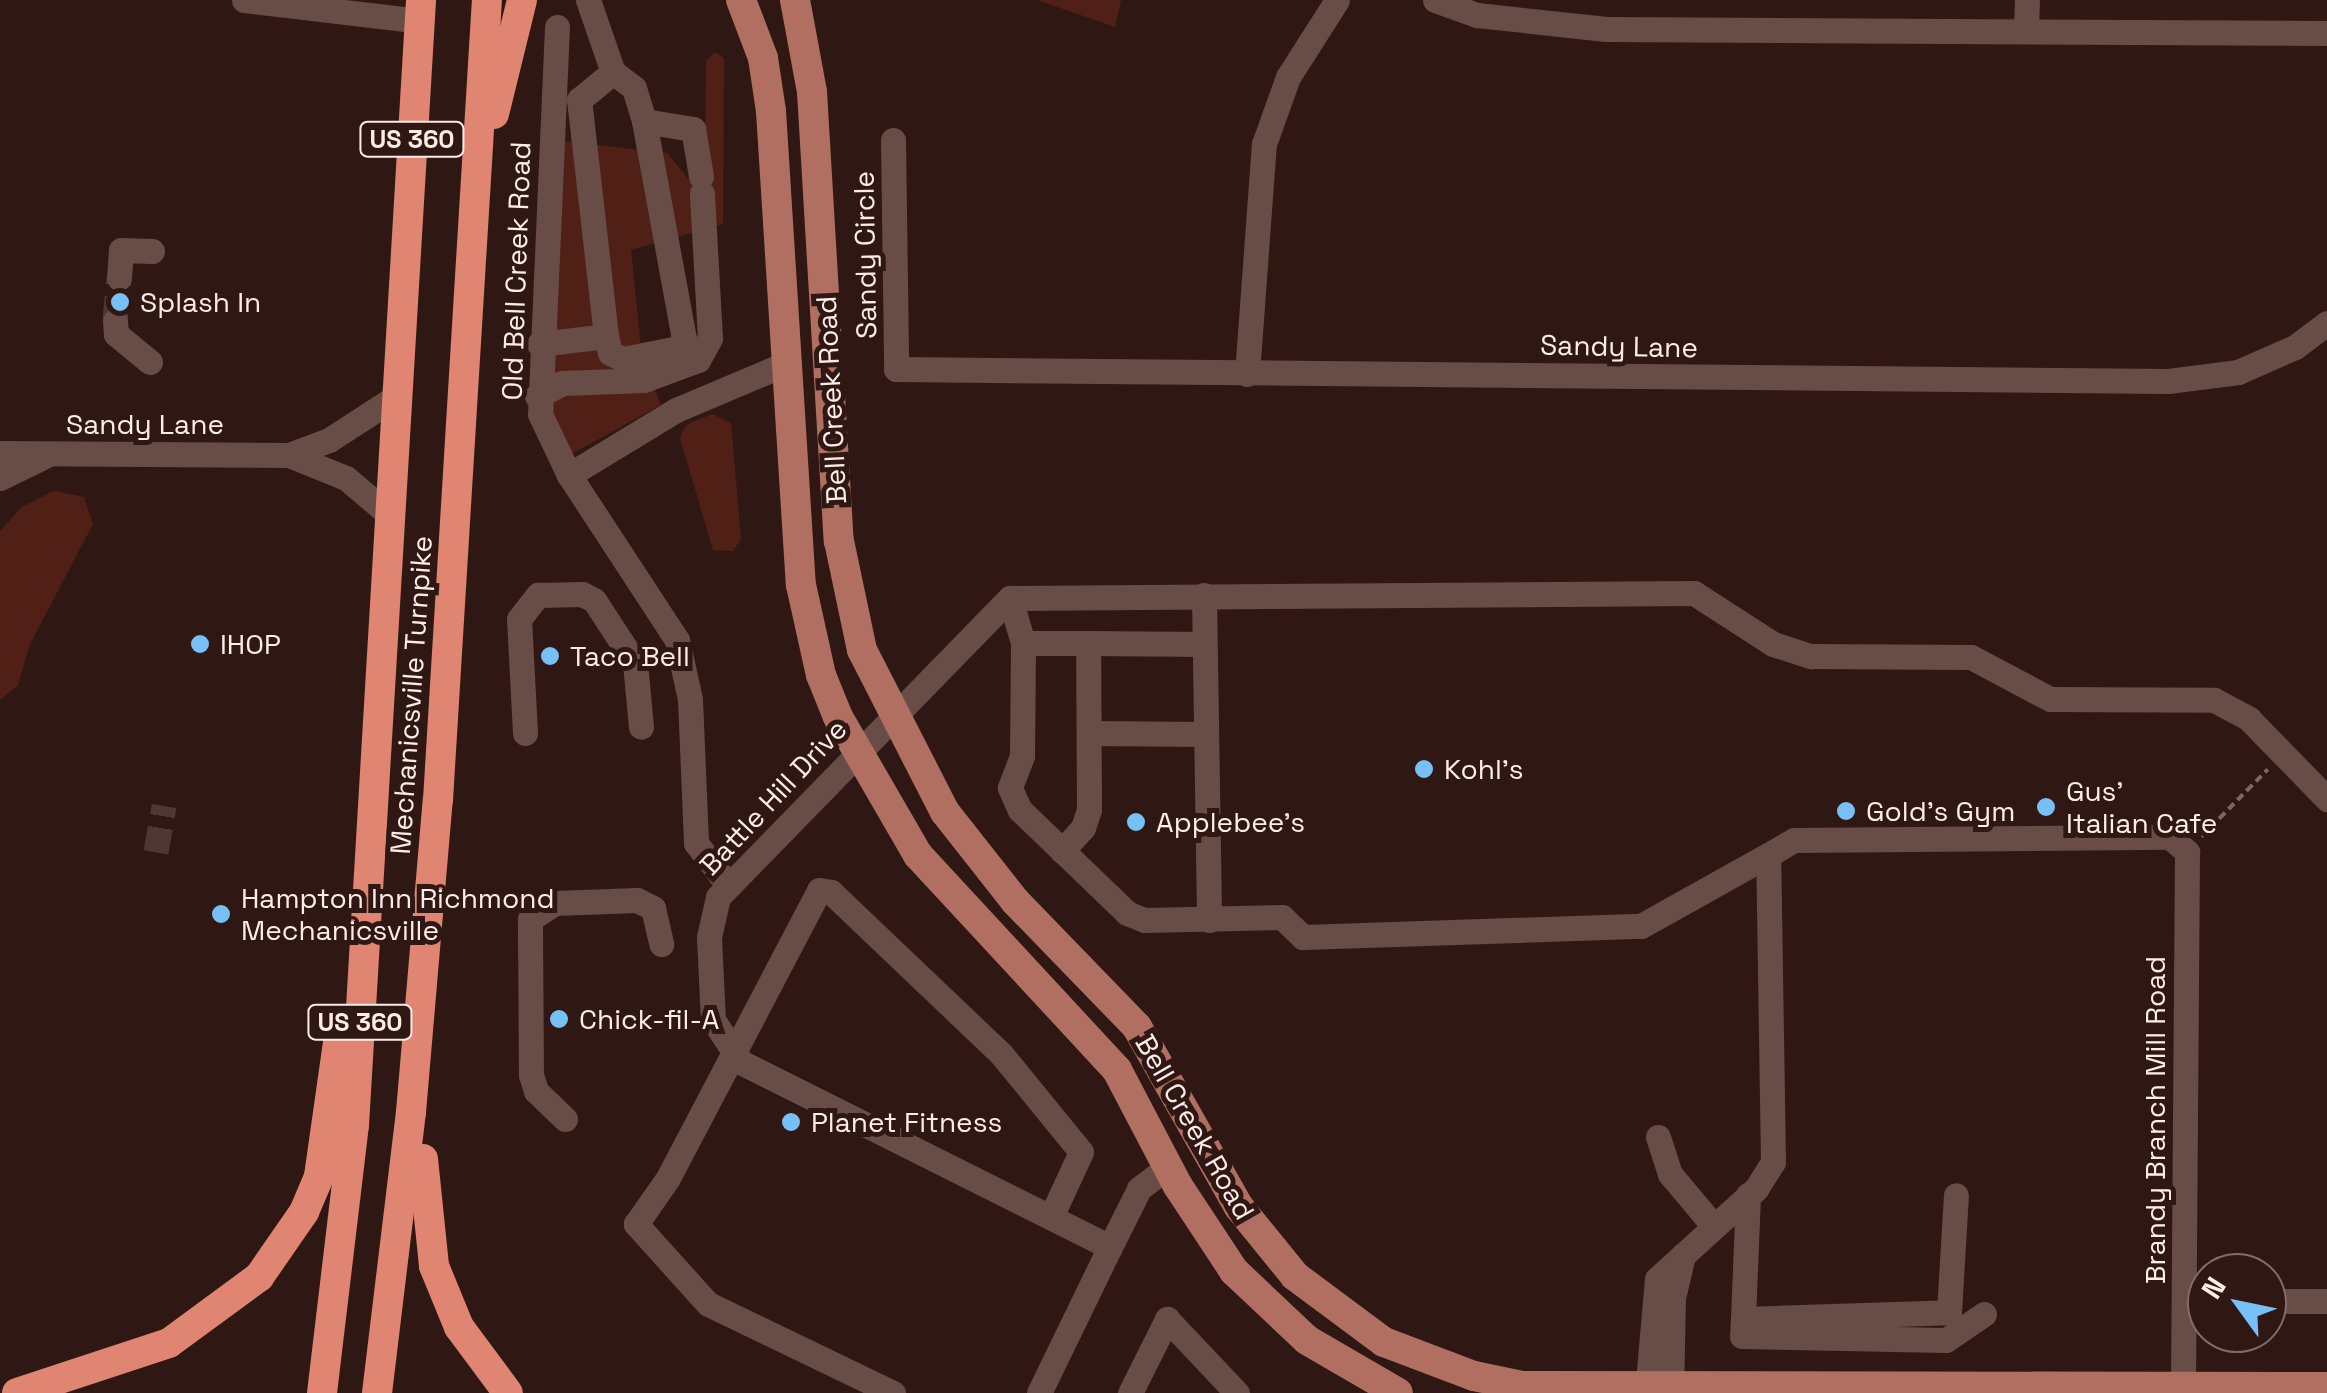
<!DOCTYPE html>
<html>
<head>
<meta charset="utf-8">
<style>
  body { margin:0 }
  #map { position:relative; width:2327px; height:1393px; overflow:hidden; background:#2f1813; font-family:"Space Grotesk",sans-serif }
  div>[style] { position:absolute }
  .green>* { inset:0; background:#502017 }
  .minor-tunnel>* { height:25px; margin-top:-12.5px; transform-origin:0; background:repeating-linear-gradient(90deg,#4e3833 0 25px,transparent 0 37px) }
  .path>* { height:4px; margin-top:-2px; transform-origin:0; background:repeating-linear-gradient(90deg,#7b6661 0 8px,transparent 0 13px) }
  .minor>* { height:25px; margin:-12.5px; padding:0 12.5px; transform-origin:12.5px; border-radius:12.5px; background:#684d47 }
  .major>* { height:30px; margin:-15px; padding:0 15px; transform-origin:15px; border-radius:15px; background:#b06f61 }
  .highway>* { height:30px; margin:-15px; padding:0 15px; transform-origin:15px; border-radius:15px; background:#e08572 }
  .dots>* { width:28px; height:28px; translate:-50% -50%; box-sizing:border-box; border:5px solid #2f1813; border-radius:50% }
  span { translate:-50% -50%; white-space:nowrap; text-align:center; line-height:1.15; -webkit-text-stroke:10px #2f1813; paint-order:stroke }
  .shield-label span { padding:2px 8px; background:#2f1813; border:2px solid; border-radius:8px; -webkit-text-stroke-width:0 }
  .shield-label { font-size:25px; color:#fdece8; font-weight:700 }
  .street-label { font-size:28px; color:#fdece8 }
  .poi-label { font-size:28px; color:#fdece8 }
  .left { translate:0 -50%; text-align:left }
  .north { position:absolute; left:2187px; top:1253px; width:100px; height:100px; box-sizing:border-box; background:#2f1813; border:2px solid #816d68; border-radius:50%; rotate:303deg; font-size:28px; font-weight:700; line-height:40px; text-align:center; color:#fdece8 }
  .north::after { content:''; display:block; margin:auto; width:35px; height:45px; background:#77c0f7; clip-path:polygon(50% 0,100% 100%,50% 72%,0 100%) }
</style>
</head>
<body>
<div id="map">
  <div class="green">
    <div style="clip-path:polygon(1037px 0,1121px 0,1115px 27px)"></div>
    <div style="clip-path:polygon(715px 52px,724px 58px,723px 224px,631px 250px,642px 357px,661px 405px,570px 455px,550px 412px,562px 141px,667px 153px,690px 181px,705px 177px,706px 61px)"></div>
    <div style="clip-path:polygon(712px 414px,731px 423px,741px 539px,733px 551px,713px 550px,680px 438px,686px 425px)"></div>
    <div style="clip-path:polygon(54px 491px,84px 497px,93px 524px,30px 644px,18px 685px,0 700px,0 531px,22px 507px)"></div>
  </div>
  <div class="minor-tunnel">
    <div style="left:115px;top:321px;width:43px;rotate:-84.7deg"></div>
    <div style="left:156px;top:852px;width:47px;rotate:-80.1deg"></div>
  </div>
  <div class="path">
    <div style="left:2201px;top:837px;width:95px;rotate:-45.4deg"></div>
  </div>
  <div class="minor">
    <div style="left:244px;top:0;width:177px;rotate:6.8deg"></div>
    <div style="left:588px;top:0;width:76px;rotate:70.9deg"></div>
    <div style="left:613px;top:72px;width:26px;rotate:37deg"></div>
    <div style="left:634px;top:88px;width:34px;rotate:73deg"></div>
    <div style="left:644px;top:121px;width:221px;rotate:79.6deg"></div>
    <div style="left:684px;top:338px;width:12px;rotate:121deg"></div>
    <div style="left:678px;top:348px;width:56px;rotate:168.7deg"></div>
    <div style="left:623px;top:359px;width:14px;rotate:-155deg"></div>
    <div style="left:610px;top:353px;width:17px;rotate:-103deg"></div>
    <div style="left:606px;top:336px;width:238px;rotate:-96.5deg"></div>
    <div style="left:579px;top:100px;width:44px;rotate:-39.5deg"></div>
    <div style="left:1435px;top:0;width:45px;rotate:19.7deg"></div>
    <div style="left:1477px;top:15px;width:130px;rotate:6.2deg"></div>
    <div style="left:1606px;top:29px;width:721px;rotate:0.32deg"></div>
    <div style="left:557px;top:27px;width:387px;rotate:92.5deg"></div>
    <div style="left:540px;top:414px;width:68px;rotate:64.6deg"></div>
    <div style="left:569px;top:475px;width:197px;rotate:56.8deg"></div>
    <div style="left:677px;top:640px;width:60px;rotate:77.6deg"></div>
    <div style="left:690px;top:699px;width:144px;rotate:87.6deg"></div>
    <div style="left:696px;top:843px;width:53px;rotate:52.7deg"></div>
    <div style="left:2026px;top:28px;width:28px;rotate:-88deg"></div>
    <div style="left:644px;top:121px;width:50px;rotate:9.3deg"></div>
    <div style="left:693px;top:129px;width:48px;rotate:80.3deg"></div>
    <div style="left:893px;top:140px;width:229px;rotate:89.2deg"></div>
    <div style="left:896px;top:369px;width:1272px;rotate:0.54deg"></div>
    <div style="left:2168px;top:381px;width:71px;rotate:-7.3deg"></div>
    <div style="left:2238px;top:372px;width:62px;rotate:-23.7deg"></div>
    <div style="left:2295px;top:347px;width:40px;rotate:-37deg"></div>
    <div style="left:119px;top:278px;width:28px;rotate:-86deg"></div>
    <div style="left:121px;top:250px;width:31px;rotate:2deg"></div>
    <div style="left:115px;top:321px;width:13px;rotate:86deg"></div>
    <div style="left:116px;top:334px;width:44px;rotate:39.5deg"></div>
    <div style="left:539px;top:344px;width:67px;rotate:-6.8deg"></div>
    <div style="left:1247px;top:374px;width:231px;rotate:-85.8deg"></div>
    <div style="left:1264px;top:144px;width:71px;rotate:-70.3deg"></div>
    <div style="left:1288px;top:77px;width:91px;rotate:-57.5deg"></div>
    <div style="left:537px;top:396px;width:28px;rotate:-27deg"></div>
    <div style="left:562px;top:383px;width:82px;rotate:-2.1deg"></div>
    <div style="left:644px;top:380px;width:58px;rotate:-20.3deg"></div>
    <div style="left:698px;top:360px;width:25px;rotate:-61deg"></div>
    <div style="left:710px;top:338px;width:145px;rotate:-93.2deg"></div>
    <div style="left:0;top:453px;width:289px;rotate:0.4deg"></div>
    <div style="left:289px;top:455px;width:61px;rotate:22deg"></div>
    <div style="left:346px;top:478px;width:59px;rotate:40.2deg"></div>
    <div style="left:289px;top:455px;width:43px;rotate:-20.6deg"></div>
    <div style="left:329px;top:440px;width:81px;rotate:-32.9deg"></div>
    <div style="left:569px;top:475px;width:125px;rotate:-31.3deg"></div>
    <div style="left:676px;top:410px;width:118px;rotate:-22.9deg"></div>
    <div style="left:0;top:478px;width:50px;rotate:-26.1deg"></div>
    <div style="left:1204px;top:595px;width:325px;rotate:89.1deg"></div>
    <div style="left:1010px;top:598px;width:47px;rotate:73.9deg"></div>
    <div style="left:1023px;top:643px;width:113px;rotate:90.5deg"></div>
    <div style="left:1022px;top:756px;width:34px;rotate:111deg"></div>
    <div style="left:1010px;top:788px;width:24px;rotate:66deg"></div>
    <div style="left:1020px;top:810px;width:149px;rotate:43.9deg"></div>
    <div style="left:1127px;top:913px;width:18px;rotate:22deg"></div>
    <div style="left:1144px;top:920px;width:138px;rotate:-1.2deg"></div>
    <div style="left:1282px;top:917px;width:29px;rotate:44deg"></div>
    <div style="left:1303px;top:937px;width:338px;rotate:-1.9deg"></div>
    <div style="left:1641px;top:926px;width:145px;rotate:-29.2deg"></div>
    <div style="left:1023px;top:643px;width:65px"></div>
    <div style="left:525px;top:733px;width:114px;rotate:-93deg"></div>
    <div style="left:519px;top:619px;width:31px;rotate:-52deg"></div>
    <div style="left:538px;top:595px;width:44px;rotate:-1.3deg"></div>
    <div style="left:582px;top:594px;width:13px;rotate:27deg"></div>
    <div style="left:594px;top:600px;width:75px;rotate:56.9deg"></div>
    <div style="left:635px;top:663px;width:64px;rotate:84.6deg"></div>
    <div style="left:1089px;top:733px;width:117px;rotate:0.5deg"></div>
    <div style="left:1062px;top:851px;width:31px;rotate:-48deg"></div>
    <div style="left:1083px;top:828px;width:19px;rotate:-72deg"></div>
    <div style="left:1089px;top:810px;width:167px;rotate:-90.3deg"></div>
    <div style="left:1088px;top:643px;width:116px;rotate:0.5deg"></div>
    <div style="left:565px;top:1119px;width:40px;rotate:-136deg"></div>
    <div style="left:536px;top:1091px;width:17px;rotate:-107deg"></div>
    <div style="left:531px;top:1075px;width:156px;rotate:-90.4deg"></div>
    <div style="left:530px;top:919px;width:30px;rotate:-33deg"></div>
    <div style="left:555px;top:903px;width:82px;rotate:-2.1deg"></div>
    <div style="left:637px;top:900px;width:18px;rotate:27deg"></div>
    <div style="left:653px;top:908px;width:37px;rotate:77deg"></div>
    <div style="left:1658px;top:1137px;width:39px;rotate:72deg"></div>
    <div style="left:1670px;top:1174px;width:65px;rotate:50deg"></div>
    <div style="left:1169px;top:1166px;width:38px;rotate:143deg"></div>
    <div style="left:1139px;top:1189px;width:65px;rotate:116.6deg"></div>
    <div style="left:1110px;top:1247px;width:413px;rotate:-153.4deg"></div>
    <div style="left:741px;top:1062px;width:50px;rotate:-123.7deg"></div>
    <div style="left:713px;top:1020px;width:83px;rotate:-92.8deg"></div>
    <div style="left:709px;top:937px;width:41px;rotate:-77.3deg"></div>
    <div style="left:718px;top:897px;width:418px;rotate:-45.7deg"></div>
    <div style="left:1010px;top:598px;width:684px;rotate:-0.42deg"></div>
    <div style="left:1694px;top:593px;width:94px;rotate:32.8deg"></div>
    <div style="left:1773px;top:644px;width:40px;rotate:18deg"></div>
    <div style="left:1811px;top:656px;width:160px;rotate:0.4deg"></div>
    <div style="left:1971px;top:657px;width:89px;rotate:28deg"></div>
    <div style="left:2050px;top:699px;width:164px;rotate:0.3deg"></div>
    <div style="left:2214px;top:700px;width:40px;rotate:28deg"></div>
    <div style="left:2249px;top:719px;width:112px;rotate:45.7deg"></div>
    <div style="left:1748px;top:1195px;width:124px;rotate:92.3deg"></div>
    <div style="left:1743px;top:1319px;width:206px;rotate:-1.9deg"></div>
    <div style="left:1949px;top:1312px;width:117px;rotate:-86.6deg"></div>
    <div style="left:2267px;top:1301px;width:60px"></div>
    <div style="left:1743px;top:1319px;width:17px;rotate:93deg"></div>
    <div style="left:1742px;top:1336px;width:204px;rotate:1.1deg"></div>
    <div style="left:1946px;top:1340px;width:46px;rotate:-34.4deg"></div>
    <div style="left:893px;top:1393px;width:205px;rotate:-154.3deg"></div>
    <div style="left:708px;top:1304px;width:108px;rotate:-132deg"></div>
    <div style="left:636px;top:1224px;width:56px;rotate:-55.2deg"></div>
    <div style="left:668px;top:1178px;width:325px;rotate:-62.3deg"></div>
    <div style="left:819px;top:890px;width:12px;rotate:9deg"></div>
    <div style="left:831px;top:892px;width:236px;rotate:43.6deg"></div>
    <div style="left:1002px;top:1055px;width:125px;rotate:50.8deg"></div>
    <div style="left:1081px;top:1152px;width:72px;rotate:114.8deg"></div>
    <div style="left:1039px;top:1393px;width:162px;rotate:-64.1deg"></div>
    <div style="left:1130px;top:1393px;width:83px;rotate:-63.4deg"></div>
    <div style="left:1167px;top:1319px;width:102px;rotate:46.6deg"></div>
    <div style="left:1647px;top:1393px;width:114px;rotate:-85deg"></div>
    <div style="left:1657px;top:1279px;width:134px;rotate:-42.3deg"></div>
    <div style="left:1756px;top:1189px;width:32px;rotate:-58deg"></div>
    <div style="left:1773px;top:1162px;width:307px;rotate:-90.9deg"></div>
    <div style="left:1768px;top:855px;width:30px;rotate:-30deg"></div>
    <div style="left:1794px;top:840px;width:376px;rotate:-0.5deg"></div>
    <div style="left:2170px;top:837px;width:23px;rotate:41deg"></div>
    <div style="left:2187px;top:852px;width:536px;rotate:90.43deg"></div>
    <div style="left:1671px;top:1393px;width:95px;rotate:-88.8deg"></div>
    <div style="left:1673px;top:1298px;width:44px;rotate:-76.9deg"></div>
  </div>
  <div class="major">
    <div style="left:741px;top:0;width:62px;rotate:69.2deg"></div>
    <div style="left:763px;top:58px;width:54px;rotate:81.4deg"></div>
    <div style="left:771px;top:111px;width:475px;rotate:86.4deg"></div>
    <div style="left:801px;top:585px;width:92px;rotate:77.5deg"></div>
    <div style="left:821px;top:675px;width:45px;rotate:68deg"></div>
    <div style="left:838px;top:717px;width:160px;rotate:59.9deg"></div>
    <div style="left:918px;top:855px;width:293px;rotate:47.2deg"></div>
    <div style="left:1117px;top:1070px;width:131px;rotate:62.3deg"></div>
    <div style="left:1178px;top:1186px;width:102px;rotate:56.6deg"></div>
    <div style="left:1234px;top:1271px;width:100px;rotate:43.4deg"></div>
    <div style="left:1307px;top:1340px;width:105px;rotate:30.2deg"></div>
    <div style="left:795px;top:0;width:94px;rotate:79.5deg"></div>
    <div style="left:812px;top:92px;width:450px;rotate:86.6deg"></div>
    <div style="left:839px;top:541px;width:111px;rotate:78.1deg"></div>
    <div style="left:862px;top:650px;width:182px;rotate:62.9deg"></div>
    <div style="left:945px;top:812px;width:113px;rotate:51.8deg"></div>
    <div style="left:1015px;top:901px;width:175px;rotate:45.9deg"></div>
    <div style="left:1137px;top:1027px;width:207px;rotate:60.5deg"></div>
    <div style="left:1239px;top:1207px;width:89px;rotate:50.9deg"></div>
    <div style="left:1295px;top:1276px;width:111px;rotate:36.6deg"></div>
    <div style="left:1384px;top:1342px;width:96px;rotate:20.7deg"></div>
    <div style="left:1474px;top:1376px;width:49px;rotate:11.8deg"></div>
    <div style="left:1522px;top:1386px;width:805px;rotate:0.07deg"></div>
  </div>
  <div class="highway">
    <div style="left:494px;top:114px;width:117px;rotate:-76.2deg"></div>
    <div style="left:423px;top:1159px;width:108px;rotate:84.1deg"></div>
    <div style="left:434px;top:1266px;width:66px;rotate:67.7deg"></div>
    <div style="left:459px;top:1327px;width:82px;rotate:53.4deg"></div>
    <div style="left:17px;top:1393px;width:160px;rotate:-18.2deg"></div>
    <div style="left:169px;top:1343px;width:112px;rotate:-36.3deg"></div>
    <div style="left:259px;top:1277px;width:79px;rotate:-55.3deg"></div>
    <div style="left:304px;top:1212px;width:39px;rotate:-67deg"></div>
    <div style="left:319px;top:1176px;width:157px;rotate:-81.9deg"></div>
    <div style="left:322px;top:1393px;width:270px;rotate:-83.2deg"></div>
    <div style="left:354px;top:1125px;width:1127px;rotate:-86.59deg"></div>
    <div style="left:377px;top:1393px;width:283px;rotate:-83.1deg"></div>
    <div style="left:411px;top:1112px;width:313px;rotate:-85.1deg"></div>
    <div style="left:438px;top:800px;width:801px;rotate:-86.5deg"></div>
  </div>
  <div class="dots">
    <div style="left:120px;top:302px;background:#77c0f7"></div>
    <div style="left:200px;top:644px;background:#77c0f7"></div>
    <div style="left:550px;top:656px;background:#77c0f7"></div>
    <div style="left:1424px;top:769px;background:#77c0f7"></div>
    <div style="left:2046px;top:807px;background:#77c0f7"></div>
    <div style="left:1846px;top:811px;background:#77c0f7"></div>
    <div style="left:1136px;top:822px;background:#77c0f7"></div>
    <div style="left:221px;top:914px;background:#77c0f7"></div>
    <div style="left:559px;top:1019px;background:#77c0f7"></div>
    <div style="left:791px;top:1122px;background:#77c0f7"></div>
  </div>
  <div class="shield-label">
    <span style="left:412px;top:139px">US 360</span>
    <span style="left:360px;top:1022px">US 360</span>
  </div>
  <div class="street-label">
    <span style="left:865px;top:255px;rotate:-91deg">Sandy Circle</span>
    <span style="left:516px;top:271px;rotate:-88deg">Old Bell Creek Road</span>
    <span style="left:1619px;top:346px;rotate:1deg">Sandy Lane</span>
    <span style="left:831px;top:400px;rotate:-93deg">Bell Creek Road</span>
    <span style="left:145px;top:424px">Sandy Lane</span>
    <span style="left:411px;top:695px;rotate:-86deg">Mechanicsville Turnpike</span>
    <span style="left:773px;top:797px;rotate:-47deg">Battle Hill Drive</span>
    <span style="left:2155px;top:1120px;rotate:-90deg">Brandy Branch Mill Road</span>
    <span style="left:1195px;top:1127px;rotate:60deg">Bell Creek Road</span>
  </div>
  <div class="poi-label">
    <span class="left" style="left:140px;top:302px">Splash In</span>
    <span class="left" style="left:220px;top:644px">IHOP</span>
    <span class="left" style="left:570px;top:656px">Taco Bell</span>
    <span class="left" style="left:1444px;top:769px">Kohl's</span>
    <span class="left" style="left:2066px;top:807px">Gus'<br>Italian Cafe</span>
    <span class="left" style="left:1866px;top:811px">Gold's Gym</span>
    <span class="left" style="left:1156px;top:822px">Applebee's</span>
    <span class="left" style="left:241px;top:914px">Hampton Inn Richmond<br>Mechanicsville</span>
    <span class="left" style="left:579px;top:1019px">Chick-fil-A</span>
    <span class="left" style="left:811px;top:1122px">Planet Fitness</span>
  </div>
  <div class="north">N</div>
</div>
</body>
</html>
